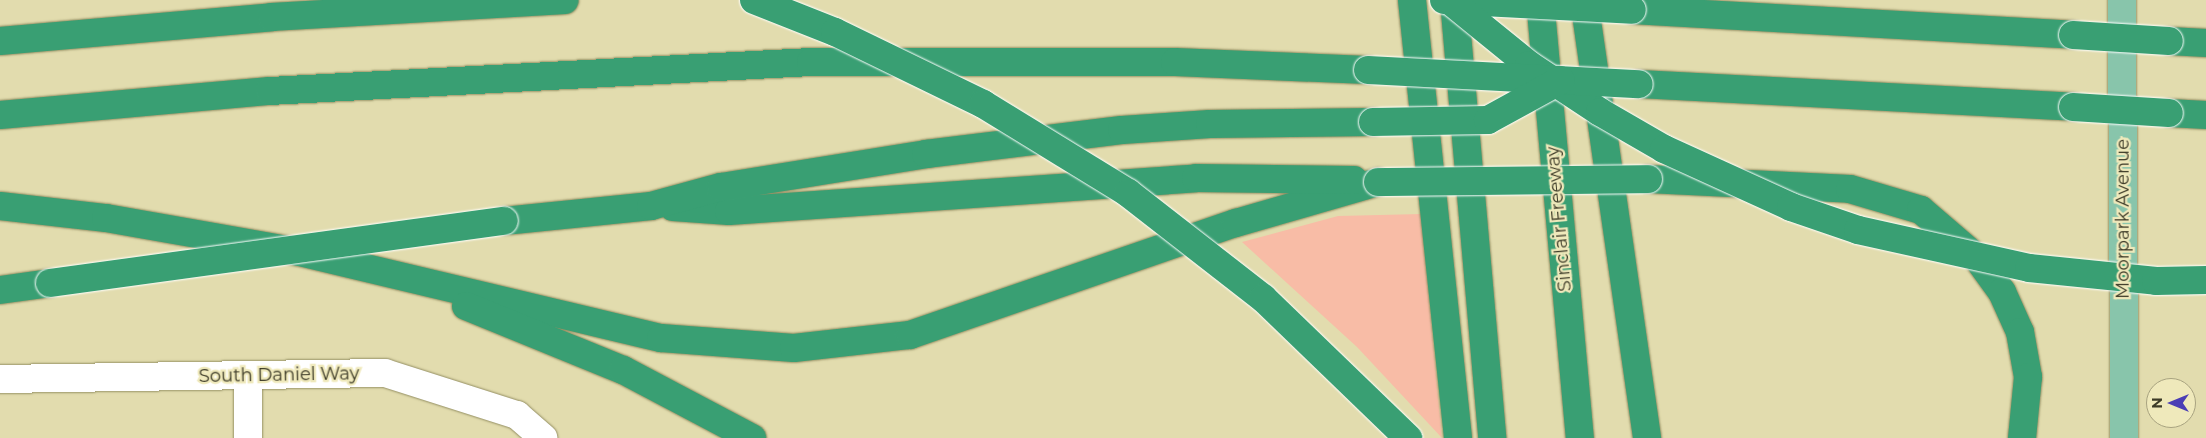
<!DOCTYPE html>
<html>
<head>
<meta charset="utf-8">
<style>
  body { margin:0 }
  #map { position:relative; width:2206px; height:438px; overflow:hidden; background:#e2dcae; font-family:Montserrat,sans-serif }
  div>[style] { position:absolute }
  .green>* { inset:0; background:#f8bca6 }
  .roads { filter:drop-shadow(0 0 1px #948f63) drop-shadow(0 0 1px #948f63) }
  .minor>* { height:28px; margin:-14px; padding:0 14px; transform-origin:14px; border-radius:14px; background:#fff }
  .major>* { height:28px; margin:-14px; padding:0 14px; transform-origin:14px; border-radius:14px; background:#88c5ab }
  .highway>* { height:28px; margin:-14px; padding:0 14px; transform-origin:14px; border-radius:14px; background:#399f73 }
  .bridges { filter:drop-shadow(0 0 1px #fff) drop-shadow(0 0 1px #fff) }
  .highway-bridge>* { height:28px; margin:-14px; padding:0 14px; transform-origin:14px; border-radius:14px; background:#399f73 }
  span { translate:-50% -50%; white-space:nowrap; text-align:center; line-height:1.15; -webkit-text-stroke:4.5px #efe9bb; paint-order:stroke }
  .street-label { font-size:18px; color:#3d3b28 }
  .north { position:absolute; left:2146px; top:378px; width:50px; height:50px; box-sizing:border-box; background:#efe9bb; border:1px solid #a8a380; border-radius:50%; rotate:270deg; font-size:14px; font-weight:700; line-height:20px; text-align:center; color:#3d3b28 }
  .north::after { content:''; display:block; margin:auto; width:18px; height:22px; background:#4b3eb5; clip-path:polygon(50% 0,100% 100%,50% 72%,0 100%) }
</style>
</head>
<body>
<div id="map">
  <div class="green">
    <div style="clip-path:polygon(1421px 214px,1442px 438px,1357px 347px,1242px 242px,1338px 216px)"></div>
  </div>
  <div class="roads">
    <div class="minor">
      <div style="left:248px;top:376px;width:62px;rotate:90deg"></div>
      <div style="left:0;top:379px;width:385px;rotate:-0.9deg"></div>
      <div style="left:385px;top:373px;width:139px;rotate:17.7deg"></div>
      <div style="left:517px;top:415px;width:35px;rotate:41deg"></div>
    </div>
    <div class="major">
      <div style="left:2122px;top:0;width:438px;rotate:89.7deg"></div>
    </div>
    <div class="highway">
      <div style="left:1412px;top:0;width:440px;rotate:84deg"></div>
      <div style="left:1454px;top:0;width:440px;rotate:85deg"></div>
      <div style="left:1540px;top:0;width:440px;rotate:84.8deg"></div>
      <div style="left:1584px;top:0;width:443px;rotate:81.8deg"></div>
      <div style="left:1632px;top:10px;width:442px;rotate:3.2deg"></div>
      <div style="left:0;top:41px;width:273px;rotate:-5deg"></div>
      <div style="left:272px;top:17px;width:293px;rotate:-3.3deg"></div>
      <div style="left:2169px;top:41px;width:37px;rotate:3deg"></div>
      <div style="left:1639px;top:84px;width:435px;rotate:3deg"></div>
      <div style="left:2169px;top:113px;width:37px;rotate:3deg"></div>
      <div style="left:0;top:115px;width:271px;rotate:-5.1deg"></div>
      <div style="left:270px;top:91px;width:542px;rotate:-3.07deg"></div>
      <div style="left:811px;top:62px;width:364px"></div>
      <div style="left:1175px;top:62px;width:193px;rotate:2.4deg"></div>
      <div style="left:1648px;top:179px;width:202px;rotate:2.8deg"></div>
      <div style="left:1850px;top:189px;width:74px;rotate:16.5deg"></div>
      <div style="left:1921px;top:210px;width:75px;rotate:40.7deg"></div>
      <div style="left:1978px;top:259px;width:41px;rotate:54deg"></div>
      <div style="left:2002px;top:292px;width:44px;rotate:65.8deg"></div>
      <div style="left:2020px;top:332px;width:46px;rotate:79.9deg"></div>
      <div style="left:2028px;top:377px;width:61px;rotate:95.6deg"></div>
      <div style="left:0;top:206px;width:107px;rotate:6.5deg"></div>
      <div style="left:106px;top:218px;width:196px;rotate:10deg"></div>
      <div style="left:299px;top:252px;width:372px;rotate:13.4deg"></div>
      <div style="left:661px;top:338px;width:133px;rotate:4.3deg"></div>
      <div style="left:794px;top:348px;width:117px;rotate:-6.4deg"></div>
      <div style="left:910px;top:335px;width:345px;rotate:-19deg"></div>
      <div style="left:1236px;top:223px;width:148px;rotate:-16.1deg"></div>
      <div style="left:673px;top:207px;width:56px;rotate:4.1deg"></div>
      <div style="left:729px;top:211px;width:468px;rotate:-4deg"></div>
      <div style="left:1196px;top:178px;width:158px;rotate:0.7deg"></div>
      <div style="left:504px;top:221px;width:148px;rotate:-5.8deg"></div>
      <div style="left:651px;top:206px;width:73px;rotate:-15.2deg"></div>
      <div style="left:721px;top:187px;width:208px;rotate:-9.1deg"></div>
      <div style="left:926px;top:154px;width:197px;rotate:-7deg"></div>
      <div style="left:1122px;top:130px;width:88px;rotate:-3.9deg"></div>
      <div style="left:1210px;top:124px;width:163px;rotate:-0.7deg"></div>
      <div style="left:0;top:290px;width:50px;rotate:-8deg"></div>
      <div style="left:466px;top:306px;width:170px;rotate:22.2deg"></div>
      <div style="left:623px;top:370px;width:146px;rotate:27.8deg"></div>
    </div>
  </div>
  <div class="bridges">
    <div class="highway-bridge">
      <div style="left:754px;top:0;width:87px;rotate:21.6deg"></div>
      <div style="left:835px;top:32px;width:165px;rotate:25.9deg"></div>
      <div style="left:983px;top:104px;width:170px;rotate:31.5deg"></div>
      <div style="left:1128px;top:193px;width:171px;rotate:37.9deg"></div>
      <div style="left:1263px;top:298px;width:202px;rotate:44deg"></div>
      <div style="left:1444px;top:0;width:188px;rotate:3deg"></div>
      <div style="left:1449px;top:0;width:103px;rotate:39.1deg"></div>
      <div style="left:1529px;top:65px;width:85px;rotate:33.5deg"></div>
      <div style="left:1600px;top:112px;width:74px;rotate:30deg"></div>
      <div style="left:1664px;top:149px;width:140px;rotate:24.5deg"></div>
      <div style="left:1791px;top:207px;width:71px;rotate:18.9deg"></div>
      <div style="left:1858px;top:230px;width:175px;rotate:12.5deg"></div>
      <div style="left:2029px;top:268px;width:128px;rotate:5.8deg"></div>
      <div style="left:2156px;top:281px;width:50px;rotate:-1.1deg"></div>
      <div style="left:2073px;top:35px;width:96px;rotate:3.6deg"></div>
      <div style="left:1368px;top:70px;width:271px;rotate:3deg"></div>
      <div style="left:2073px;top:107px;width:96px;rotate:3.6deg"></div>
      <div style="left:1373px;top:122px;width:115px;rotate:-1deg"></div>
      <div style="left:1488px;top:120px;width:83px;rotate:-28.7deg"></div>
      <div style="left:1378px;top:182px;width:270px;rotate:-0.6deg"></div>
      <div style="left:50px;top:283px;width:458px;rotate:-7.8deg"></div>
    </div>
  </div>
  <div class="street-label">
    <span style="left:1559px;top:219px;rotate:-95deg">Sinclair Freeway</span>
    <span style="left:2123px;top:219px;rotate:-90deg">Moorpark Avenue</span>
    <span style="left:279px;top:375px;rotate:-1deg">South Daniel Way</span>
  </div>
  <div class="north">N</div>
</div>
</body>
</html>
